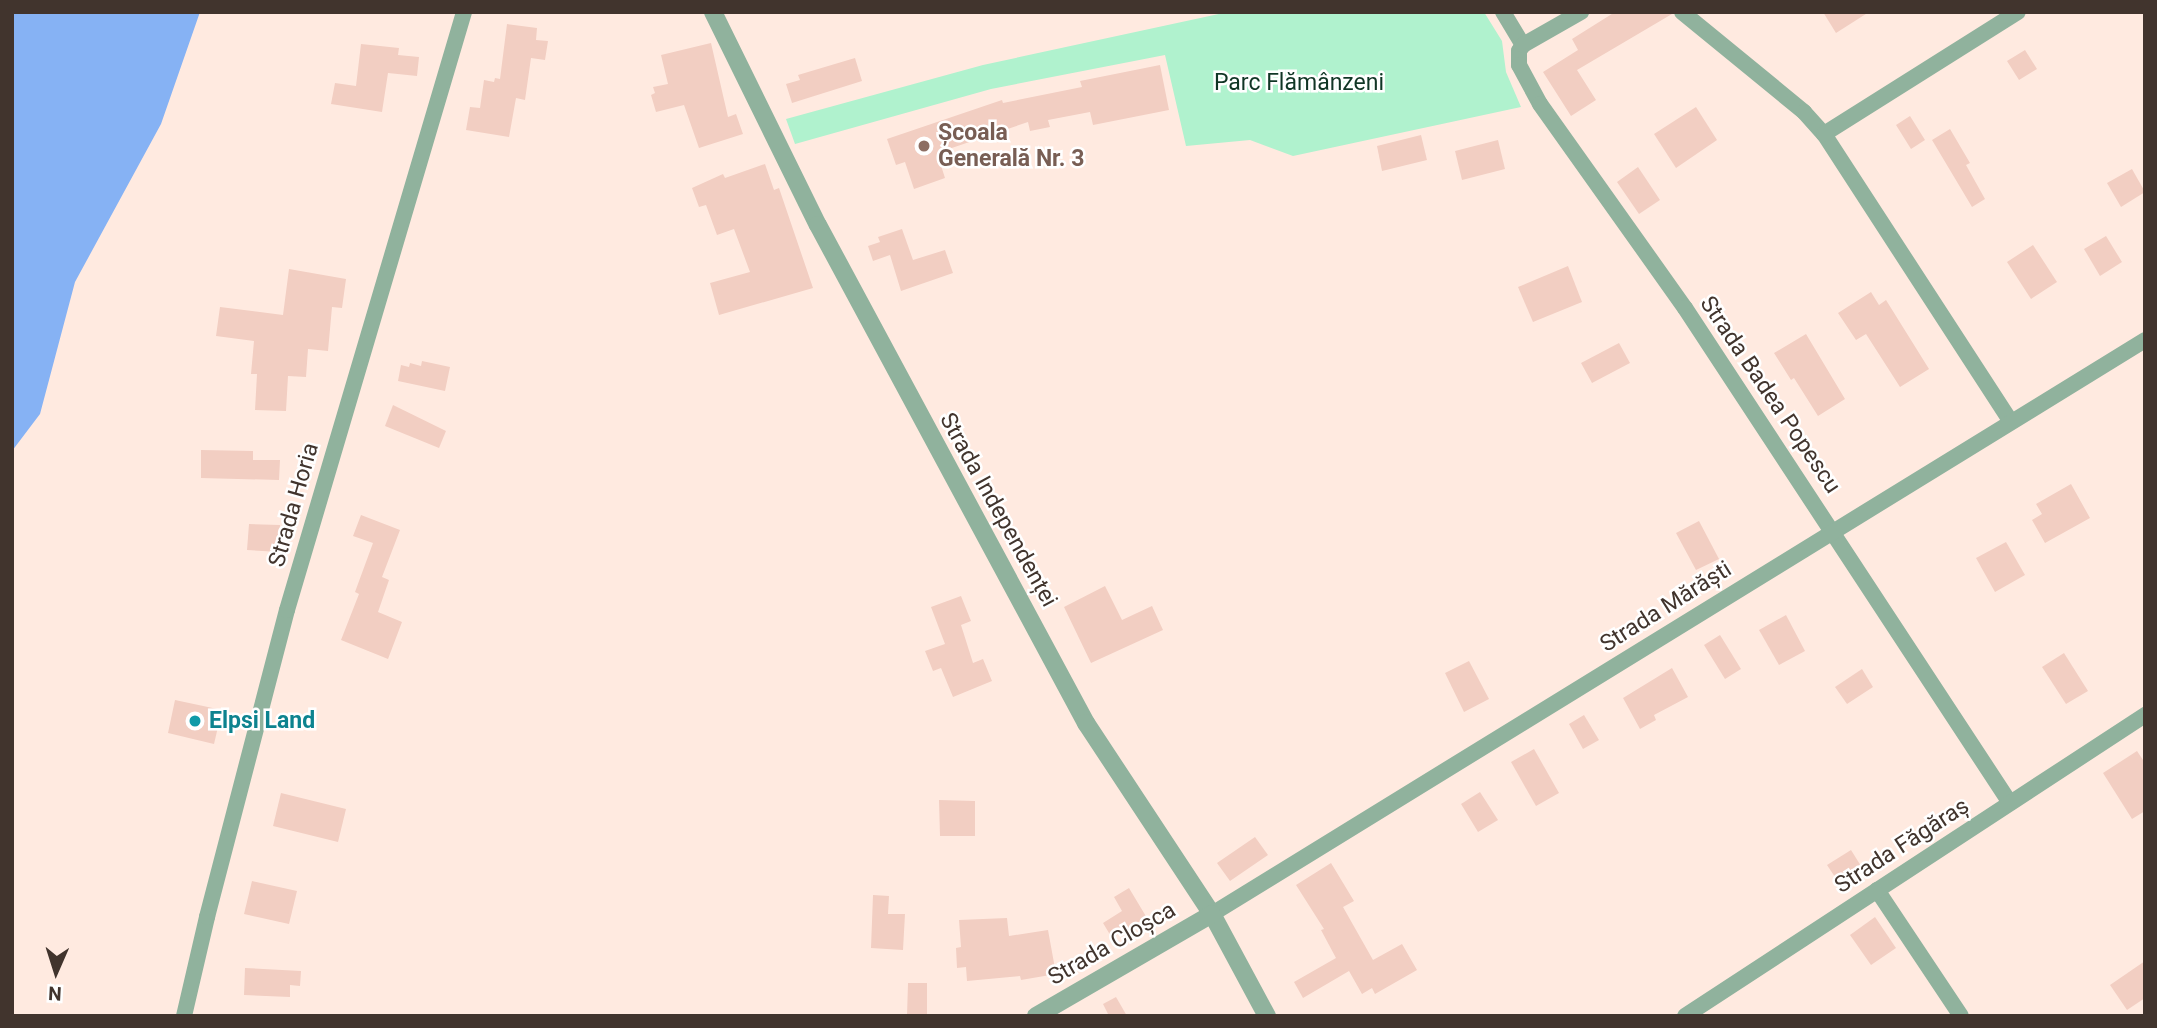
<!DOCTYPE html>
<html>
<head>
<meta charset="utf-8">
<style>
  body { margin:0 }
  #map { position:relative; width:2157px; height:1028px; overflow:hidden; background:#ffeae0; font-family:Roboto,sans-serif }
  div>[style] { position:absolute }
  .green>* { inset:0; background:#b0f2ce }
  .water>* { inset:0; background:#86b2f4 }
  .building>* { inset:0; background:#f2cec2 }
  .minor>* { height:16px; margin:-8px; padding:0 8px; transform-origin:8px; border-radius:8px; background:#90b29d }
  .tertiary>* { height:18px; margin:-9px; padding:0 9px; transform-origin:9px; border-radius:9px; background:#90b29d }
  .dots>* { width:19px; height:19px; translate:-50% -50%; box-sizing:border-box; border:4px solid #fff; border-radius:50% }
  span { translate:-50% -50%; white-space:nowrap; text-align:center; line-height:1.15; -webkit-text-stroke:5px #fff; paint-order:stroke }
  .park-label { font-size:23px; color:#103625 }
  .education-label { font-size:23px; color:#785e54; font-weight:700 }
  .left { translate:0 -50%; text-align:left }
  .street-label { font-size:23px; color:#41342d }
  .culture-label { font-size:23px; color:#0d838f; font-weight:700 }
  .frame { position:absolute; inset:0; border:14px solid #41342d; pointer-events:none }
  .north { position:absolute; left:21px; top:937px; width:70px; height:70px; -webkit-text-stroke:5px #fff; paint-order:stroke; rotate:183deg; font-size:19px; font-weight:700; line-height:28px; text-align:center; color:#41342d }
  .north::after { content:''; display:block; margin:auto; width:24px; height:32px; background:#41342d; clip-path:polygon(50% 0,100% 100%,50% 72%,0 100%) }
</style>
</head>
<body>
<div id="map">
  <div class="green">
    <div style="clip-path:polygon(1228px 12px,1484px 12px,1502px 41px,1506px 72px,1521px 107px,1293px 156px,1250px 140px,1186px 146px,1165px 55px,991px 89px,795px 144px,786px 119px,983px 65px)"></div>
  </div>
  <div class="water">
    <div style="clip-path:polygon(12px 12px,200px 12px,161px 124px,75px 282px,40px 414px,12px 451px)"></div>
  </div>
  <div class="building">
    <div style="clip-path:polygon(1615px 12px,1672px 14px,1577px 70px,1596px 100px,1571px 116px,1543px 72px,1578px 50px,1572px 39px)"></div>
    <div style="clip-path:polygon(1823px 12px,1869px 12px,1836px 33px)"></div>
    <div style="clip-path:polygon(507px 24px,537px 28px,536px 40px,548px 41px,545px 60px,531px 58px,525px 100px,516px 98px,509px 137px,466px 130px,470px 107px,480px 108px,484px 80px,494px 82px,495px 78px,500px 79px)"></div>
    <div style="clip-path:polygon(711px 43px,728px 117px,736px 114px,743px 134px,699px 148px,684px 105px,656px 112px,651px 95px,655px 93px,653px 87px,668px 84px,661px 55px)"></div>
    <div style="clip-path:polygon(361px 44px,399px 48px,398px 55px,419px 57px,417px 76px,388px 73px,382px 112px,331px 104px,335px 83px,356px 86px)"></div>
    <div style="clip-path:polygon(2025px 50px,2037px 69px,2019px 80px,2007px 61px)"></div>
    <div style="clip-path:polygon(855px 58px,862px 81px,792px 103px,786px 84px,800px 80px,798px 75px)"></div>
    <div style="clip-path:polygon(1160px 65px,1169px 110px,1093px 125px,1090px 112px,1048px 120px,1050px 127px,1030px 131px,1028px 122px,937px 153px,945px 178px,914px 189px,905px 162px,896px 165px,887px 139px,1002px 100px,1003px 103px,1082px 87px,1080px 81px)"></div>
    <div style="clip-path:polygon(1696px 107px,1717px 140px,1676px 168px,1654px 134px)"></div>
    <div style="clip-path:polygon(1910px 116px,1925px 140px,1911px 149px,1896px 125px)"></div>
    <div style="clip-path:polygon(1950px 129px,1970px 163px,1966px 165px,1985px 199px,1972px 207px,1932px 140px)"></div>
    <div style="clip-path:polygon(1421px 135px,1427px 160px,1382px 171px,1377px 146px)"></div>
    <div style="clip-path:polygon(1498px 140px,1505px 169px,1462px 180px,1455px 151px)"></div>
    <div style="clip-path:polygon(765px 164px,774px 190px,779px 188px,813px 288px,719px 315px,710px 283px,750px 272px,734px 229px,717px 235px,706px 205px,699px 207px,692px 188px,723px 174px,725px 178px)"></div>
    <div style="clip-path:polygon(1638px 167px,1660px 200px,1639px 214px,1617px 182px)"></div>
    <div style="clip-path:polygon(2132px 169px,2145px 192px,2121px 207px,2107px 183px)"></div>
    <div style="clip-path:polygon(902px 229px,913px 260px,945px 250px,953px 273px,901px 291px,890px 255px,873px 261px,868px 246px,880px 242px,878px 237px)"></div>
    <div style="clip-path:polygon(2106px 236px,2122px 262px,2100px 276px,2084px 249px)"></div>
    <div style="clip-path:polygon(2033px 245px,2057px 282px,2031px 299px,2007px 262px)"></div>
    <div style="clip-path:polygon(1568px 266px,1582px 302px,1533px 322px,1518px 287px)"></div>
    <div style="clip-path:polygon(289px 269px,346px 279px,342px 308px,332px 307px,328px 351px,308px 349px,306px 377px,288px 376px,286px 411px,255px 410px,257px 374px,251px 374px,254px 341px,216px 336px,220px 307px,283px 315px)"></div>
    <div style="clip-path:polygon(1871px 292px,1879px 305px,1886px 300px,1929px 369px,1900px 387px,1866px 334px,1856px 340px,1838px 313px)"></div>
    <div style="clip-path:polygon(1806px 334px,1845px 399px,1818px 416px,1794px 378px,1791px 380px,1774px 353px)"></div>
    <div style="clip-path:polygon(1619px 343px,1630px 363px,1592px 383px,1581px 363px)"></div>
    <div style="clip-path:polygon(422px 361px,450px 367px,445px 391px,398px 381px,401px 365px,409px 367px,410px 363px,421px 366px)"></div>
    <div style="clip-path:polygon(393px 405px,446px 431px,439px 448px,385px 426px)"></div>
    <div style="clip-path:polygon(201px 450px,253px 451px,253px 460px,280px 460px,279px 480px,201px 478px)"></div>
    <div style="clip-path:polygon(2071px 484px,2090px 518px,2045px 543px,2032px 520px,2042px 514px,2036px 504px)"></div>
    <div style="clip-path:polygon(361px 515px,400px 530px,382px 577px,389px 580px,378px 612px,402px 622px,388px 659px,341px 640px,359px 594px,355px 592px,373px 543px,353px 536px)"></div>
    <div style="clip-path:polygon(1699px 521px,1719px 559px,1696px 570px,1676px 533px)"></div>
    <div style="clip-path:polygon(249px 524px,280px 525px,279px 552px,247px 550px)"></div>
    <div style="clip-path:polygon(2006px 542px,2025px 575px,1995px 592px,1976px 558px)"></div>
    <div style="clip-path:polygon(1105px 586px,1122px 620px,1152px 606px,1163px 630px,1091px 663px,1064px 607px)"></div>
    <div style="clip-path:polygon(961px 596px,971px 621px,961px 625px,973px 663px,983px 659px,992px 681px,953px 697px,941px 668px,933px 671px,925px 651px,945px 644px,931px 607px)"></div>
    <div style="clip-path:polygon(1786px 615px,1805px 651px,1779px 665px,1759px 630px)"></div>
    <div style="clip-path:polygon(1720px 635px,1741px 669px,1725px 679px,1704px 645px)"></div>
    <div style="clip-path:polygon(2064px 653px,2088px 691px,2066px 704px,2042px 667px)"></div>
    <div style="clip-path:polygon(1469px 661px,1489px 699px,1464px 712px,1445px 673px)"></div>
    <div style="clip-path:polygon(1672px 668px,1688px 697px,1654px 715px,1656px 720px,1640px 729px,1623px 698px)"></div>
    <div style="clip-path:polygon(1862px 669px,1873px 687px,1847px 704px,1835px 687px)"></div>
    <div style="clip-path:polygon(175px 700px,222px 710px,214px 744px,168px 733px)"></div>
    <div style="clip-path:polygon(1584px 715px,1599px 740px,1583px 749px,1569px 724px)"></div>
    <div style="clip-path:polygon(1534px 749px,1559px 793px,1536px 806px,1511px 762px)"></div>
    <div style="clip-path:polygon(2137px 751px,2145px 763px,2145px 811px,2132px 819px,2103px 773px)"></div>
    <div style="clip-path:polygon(1480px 792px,1498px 820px,1478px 832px,1461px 804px)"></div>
    <div style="clip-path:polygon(281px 793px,346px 809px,338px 842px,273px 826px)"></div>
    <div style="clip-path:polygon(939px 800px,975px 801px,975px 836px,940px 836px)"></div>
    <div style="clip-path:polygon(1255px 837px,1268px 855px,1230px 881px,1217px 863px)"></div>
    <div style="clip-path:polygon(1851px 850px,1861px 866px,1837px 880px,1827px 865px)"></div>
    <div style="clip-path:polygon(1331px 863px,1354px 901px,1343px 907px,1373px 960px,1402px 944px,1417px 970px,1375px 994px,1372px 988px,1362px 994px,1349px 971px,1303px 998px,1294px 982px,1336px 958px,1321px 930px,1324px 929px,1296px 885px)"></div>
    <div style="clip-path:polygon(252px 881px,297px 891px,289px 924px,244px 914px)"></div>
    <div style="clip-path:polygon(1129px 888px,1147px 918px,1112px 938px,1103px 923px,1122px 911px,1114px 897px)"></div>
    <div style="clip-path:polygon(873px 895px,889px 896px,888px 914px,905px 914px,903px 950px,871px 948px)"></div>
    <div style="clip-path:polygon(1875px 917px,1896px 948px,1871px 965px,1850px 935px)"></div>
    <div style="clip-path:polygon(1007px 918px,1009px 936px,1048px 930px,1056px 974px,1021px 980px,1020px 976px,967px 981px,966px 967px,957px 968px,956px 948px,961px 947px,959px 920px)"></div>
    <div style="clip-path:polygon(2145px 961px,2145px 998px,2127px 1010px,2110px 985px)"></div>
    <div style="clip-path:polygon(245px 968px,301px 971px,300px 986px,290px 985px,290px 997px,244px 995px)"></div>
    <div style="clip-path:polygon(908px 983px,927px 983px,927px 1016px,907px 1016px)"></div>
    <div style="clip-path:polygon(1116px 997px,1127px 1016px,1109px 1016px,1103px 1004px)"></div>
  </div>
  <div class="minor">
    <div style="left:1503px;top:12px;width:39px;rotate:59deg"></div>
    <div style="left:1682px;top:12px;width:158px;rotate:39.3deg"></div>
    <div style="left:1804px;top:112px;width:30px;rotate:48deg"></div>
    <div style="left:1824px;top:134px;width:343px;rotate:57deg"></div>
    <div style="left:1523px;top:45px;width:7px;rotate:124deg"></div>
    <div style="left:1519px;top:51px;width:14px;rotate:90deg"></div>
    <div style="left:1519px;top:65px;width:44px;rotate:61.7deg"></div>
    <div style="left:1540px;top:104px;width:250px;rotate:54.6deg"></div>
    <div style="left:1685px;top:308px;width:592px;rotate:56.71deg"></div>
    <div style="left:1523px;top:45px;width:67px;rotate:-29.6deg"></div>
    <div style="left:1824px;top:134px;width:229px;rotate:-32.2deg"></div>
    <div style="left:1877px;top:890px;width:151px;rotate:56.3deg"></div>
    <div style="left:1212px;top:914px;width:1095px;rotate:-31.6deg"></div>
    <div style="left:184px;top:1016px;width:102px;rotate:-76.9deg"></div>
    <div style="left:207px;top:917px;width:317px;rotate:-75.4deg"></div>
    <div style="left:287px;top:610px;width:624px;rotate:-73.51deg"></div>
    <div style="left:1685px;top:1016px;width:550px;rotate:-33.2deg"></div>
  </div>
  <div class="tertiary">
    <div style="left:713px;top:12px;width:237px;rotate:63.8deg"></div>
    <div style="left:818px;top:225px;width:566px;rotate:61.71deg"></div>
    <div style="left:1086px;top:723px;width:229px;rotate:56.6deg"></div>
    <div style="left:1212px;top:914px;width:116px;rotate:61.7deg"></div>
    <div style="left:1036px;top:1016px;width:203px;rotate:-30.1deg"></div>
  </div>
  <div class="dots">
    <div style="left:924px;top:146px;background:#8d6e63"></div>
    <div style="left:195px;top:721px;background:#0f9aa8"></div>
  </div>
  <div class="park-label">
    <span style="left:1299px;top:83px">Parc Flămânzeni</span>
  </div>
  <div class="education-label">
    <span class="left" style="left:938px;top:146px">Școala<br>Generală Nr. 3</span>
  </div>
  <div class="street-label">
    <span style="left:1770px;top:395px;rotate:56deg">Strada Badea Popescu</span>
    <span style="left:294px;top:505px;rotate:-74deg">Strada Horia</span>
    <span style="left:998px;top:510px;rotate:61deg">Strada Independenței</span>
    <span style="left:1666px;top:607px;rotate:-32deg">Strada Mărăști</span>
    <span style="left:1902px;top:846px;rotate:-33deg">Strada Făgăraș</span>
    <span style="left:1112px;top:944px;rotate:-30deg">Strada Cloșca</span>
  </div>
  <div class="culture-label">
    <span class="left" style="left:209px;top:721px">Elpsi Land</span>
  </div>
  <div class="frame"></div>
  <div class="north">N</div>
</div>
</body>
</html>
